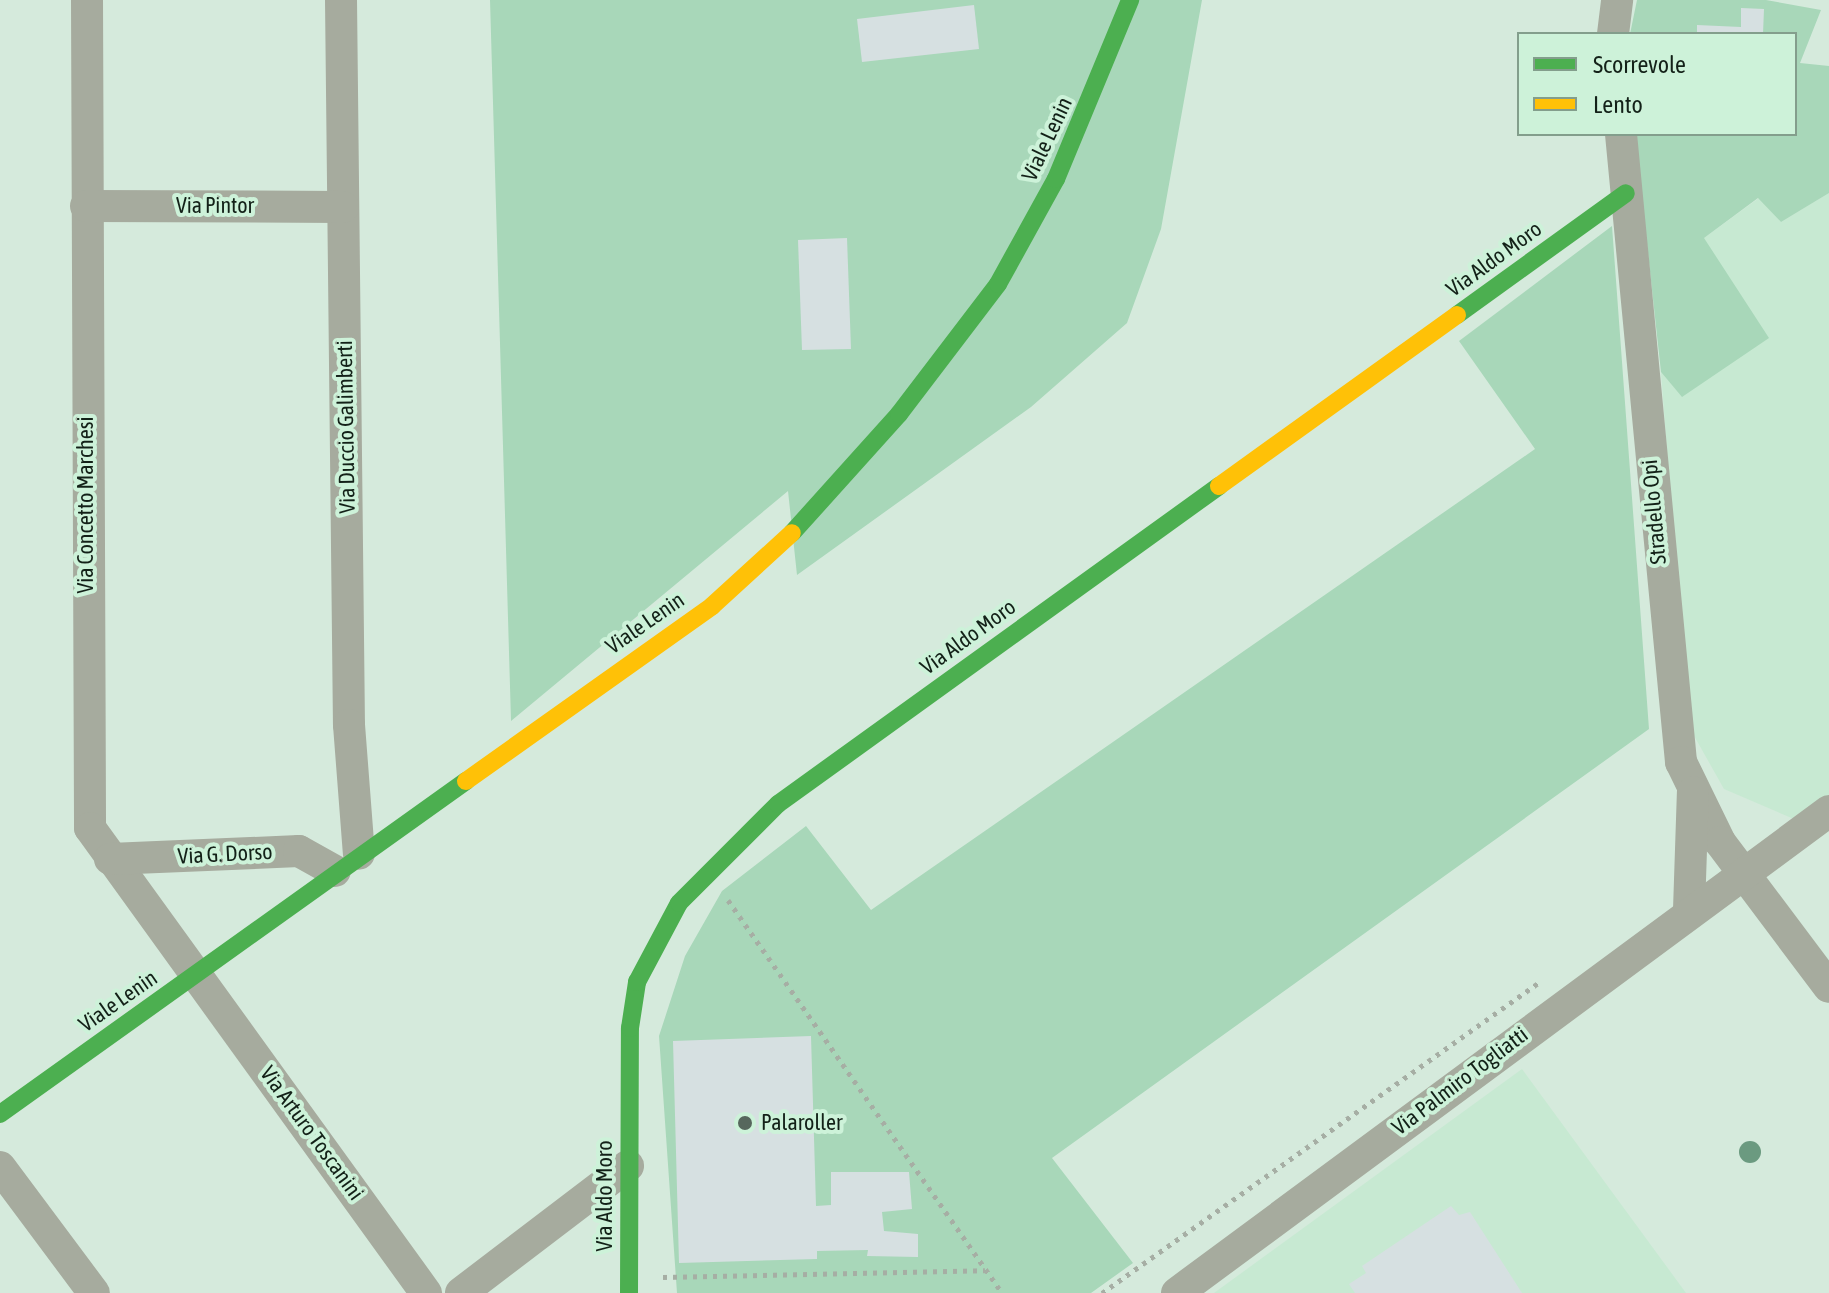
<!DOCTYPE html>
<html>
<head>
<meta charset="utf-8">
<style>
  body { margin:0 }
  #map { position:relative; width:1829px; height:1293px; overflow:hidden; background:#d5eadc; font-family:"Asap Condensed",sans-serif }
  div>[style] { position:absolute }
  .built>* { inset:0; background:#c7e9d2 }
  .green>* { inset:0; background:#a8d7b9 }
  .building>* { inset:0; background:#d6e0e1 }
  .path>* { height:5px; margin-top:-2.5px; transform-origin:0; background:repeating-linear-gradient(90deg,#a6aea4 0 4px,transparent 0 10px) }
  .street>* { height:32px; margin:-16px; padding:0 16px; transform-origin:16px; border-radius:16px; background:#a6ab9e }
  .fast>* { height:18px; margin:-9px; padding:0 9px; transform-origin:9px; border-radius:9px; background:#4caf50 }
  .slow>* { height:18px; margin:-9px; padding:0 9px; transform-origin:9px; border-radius:9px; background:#ffc107 }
  .trees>* { width:22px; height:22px; margin:-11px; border-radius:50%; background:#6b9a80 }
  .dots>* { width:22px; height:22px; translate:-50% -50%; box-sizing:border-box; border:4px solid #cdf2d9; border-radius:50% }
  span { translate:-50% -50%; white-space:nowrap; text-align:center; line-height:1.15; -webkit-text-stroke:8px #cdf2d9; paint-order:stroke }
  .street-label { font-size:22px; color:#132118 }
  .poi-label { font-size:22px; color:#132118 }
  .left { translate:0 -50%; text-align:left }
  .legend { position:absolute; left:1517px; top:32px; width:280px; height:104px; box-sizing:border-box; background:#cdf2d9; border:2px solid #839e8c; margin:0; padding:10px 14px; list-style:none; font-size:24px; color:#132118 }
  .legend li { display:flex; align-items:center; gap:16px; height:40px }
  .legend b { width:40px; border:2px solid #839e8c }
</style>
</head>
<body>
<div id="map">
  <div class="built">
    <div style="clip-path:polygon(1829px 193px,1829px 826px,1822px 831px,1724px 789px,1688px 725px,1661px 372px,1682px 396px,1704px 238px,1759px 198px,1781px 222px)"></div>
    <div style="clip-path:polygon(1522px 1069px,1686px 1293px,1214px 1293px)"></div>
  </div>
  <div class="green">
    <div style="clip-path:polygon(490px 0,1202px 0,1161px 229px,1127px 323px,1031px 407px,797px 575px,788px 491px,511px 721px)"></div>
    <div style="clip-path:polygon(1637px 0,1766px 0,1821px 10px,1800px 63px,1829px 66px,1829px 193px,1781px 222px,1758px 198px,1704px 238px,1769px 338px,1682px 397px,1661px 372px,1635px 134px,1795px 134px,1795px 34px,1630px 34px)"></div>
    <div style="clip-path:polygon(1612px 226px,1649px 729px,1052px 1158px,1133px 1263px,1091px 1293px,677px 1293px,659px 1036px,685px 956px,722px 891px,806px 826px,871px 910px,1535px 449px,1459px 341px)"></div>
  </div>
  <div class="building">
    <div style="clip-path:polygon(974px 5px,979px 49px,862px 62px,857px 19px)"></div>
    <div style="clip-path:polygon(1741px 8px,1764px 9px,1763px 34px,1697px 34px,1697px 25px,1741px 27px)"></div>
    <div style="clip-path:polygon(847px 238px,851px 349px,802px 350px,798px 240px)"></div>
    <div style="clip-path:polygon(811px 1036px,816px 1206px,831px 1205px,831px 1172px,909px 1172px,912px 1209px,882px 1212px,884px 1231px,918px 1234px,918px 1257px,867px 1256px,868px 1250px,817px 1251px,817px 1259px,679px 1263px,673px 1041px)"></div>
    <div style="clip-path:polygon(1451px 1206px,1459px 1215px,1470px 1212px,1522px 1293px,1355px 1293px,1349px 1284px,1366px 1273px,1362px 1266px)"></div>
  </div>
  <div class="path">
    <div style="left:728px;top:900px;width:479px;rotate:55.1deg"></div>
    <div style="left:663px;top:1277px;width:322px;rotate:-1.2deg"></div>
    <div style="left:1102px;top:1293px;width:539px;rotate:-35.4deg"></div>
  </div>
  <div class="street">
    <div style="left:87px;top:0;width:828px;rotate:89.79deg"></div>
    <div style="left:90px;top:828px;width:574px;rotate:54.15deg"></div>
    <div style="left:341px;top:0;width:725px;rotate:89.37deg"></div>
    <div style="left:349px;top:725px;width:129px;rotate:85.6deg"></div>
    <div style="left:1613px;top:34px;width:34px;rotate:-83deg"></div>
    <div style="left:1621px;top:134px;width:631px;rotate:84.54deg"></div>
    <div style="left:1681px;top:762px;width:89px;rotate:64deg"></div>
    <div style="left:1720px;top:842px;width:181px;rotate:53.1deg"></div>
    <div style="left:86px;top:206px;width:257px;rotate:0.2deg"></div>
    <div style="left:110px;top:859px;width:189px;rotate:-2.4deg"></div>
    <div style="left:299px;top:851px;width:41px;rotate:29.1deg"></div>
    <div style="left:1689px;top:910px;width:118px;rotate:-88.1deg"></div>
    <div style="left:0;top:1167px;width:157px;rotate:53.3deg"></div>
    <div style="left:461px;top:1293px;width:210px;rotate:-37.3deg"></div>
    <div style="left:1177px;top:1293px;width:811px;rotate:-36.47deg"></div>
  </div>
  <div class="fast">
    <div style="left:1457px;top:315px;width:208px;rotate:-35.8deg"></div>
    <div style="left:792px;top:533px;width:160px;rotate:-48deg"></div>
    <div style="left:899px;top:414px;width:163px;rotate:-52.7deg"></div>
    <div style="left:998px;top:284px;width:120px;rotate:-61.1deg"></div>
    <div style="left:1056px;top:179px;width:194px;rotate:-67.5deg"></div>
    <div style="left:0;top:1114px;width:573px;rotate:-35.55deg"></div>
    <div style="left:629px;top:1293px;width:265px;rotate:-89.8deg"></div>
    <div style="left:630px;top:1028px;width:47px;rotate:-81.3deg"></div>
    <div style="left:637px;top:982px;width:89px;rotate:-62deg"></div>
    <div style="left:679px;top:903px;width:140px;rotate:-45deg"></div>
    <div style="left:778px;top:804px;width:544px;rotate:-35.79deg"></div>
  </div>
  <div class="slow">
    <div style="left:1219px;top:486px;width:293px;rotate:-35.7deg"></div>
    <div style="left:466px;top:781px;width:302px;rotate:-35.4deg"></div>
    <div style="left:712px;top:606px;width:108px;rotate:-42.4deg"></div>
  </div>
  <div class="trees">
    <div style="left:1750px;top:1152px"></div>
  </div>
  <div class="dots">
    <div style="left:745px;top:1123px;background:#57675d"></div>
  </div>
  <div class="street-label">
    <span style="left:1047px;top:139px;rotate:-65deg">Viale Lenin</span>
    <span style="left:215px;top:206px">Via Pintor</span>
    <span style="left:1494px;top:259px;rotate:-36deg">Via Aldo Moro</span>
    <span style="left:346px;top:427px;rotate:-91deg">Via Duccio Galimberti</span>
    <span style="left:86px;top:505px;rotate:-90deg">Via Concetto Marchesi</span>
    <span style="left:1654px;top:512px;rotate:-95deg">Stradello Opi</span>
    <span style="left:645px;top:623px;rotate:-35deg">Viale Lenin</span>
    <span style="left:968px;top:637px;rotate:-36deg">Via Aldo Moro</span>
    <span style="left:225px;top:854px;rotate:-3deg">Via G. Dorso</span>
    <span style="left:118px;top:1001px;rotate:-35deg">Viale Lenin</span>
    <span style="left:1460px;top:1081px;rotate:-37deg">Via Palmiro Togliatti</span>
    <span style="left:312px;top:1133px;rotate:54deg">Via Arturo Toscanini</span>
    <span style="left:605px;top:1196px;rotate:-90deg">Via Aldo Moro</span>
  </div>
  <div class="poi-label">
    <span class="left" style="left:761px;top:1123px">Palaroller</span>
  </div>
  <ul class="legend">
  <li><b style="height:10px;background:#4caf50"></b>Scorrevole</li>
  <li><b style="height:10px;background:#ffc107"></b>Lento</li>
  </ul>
</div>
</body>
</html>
